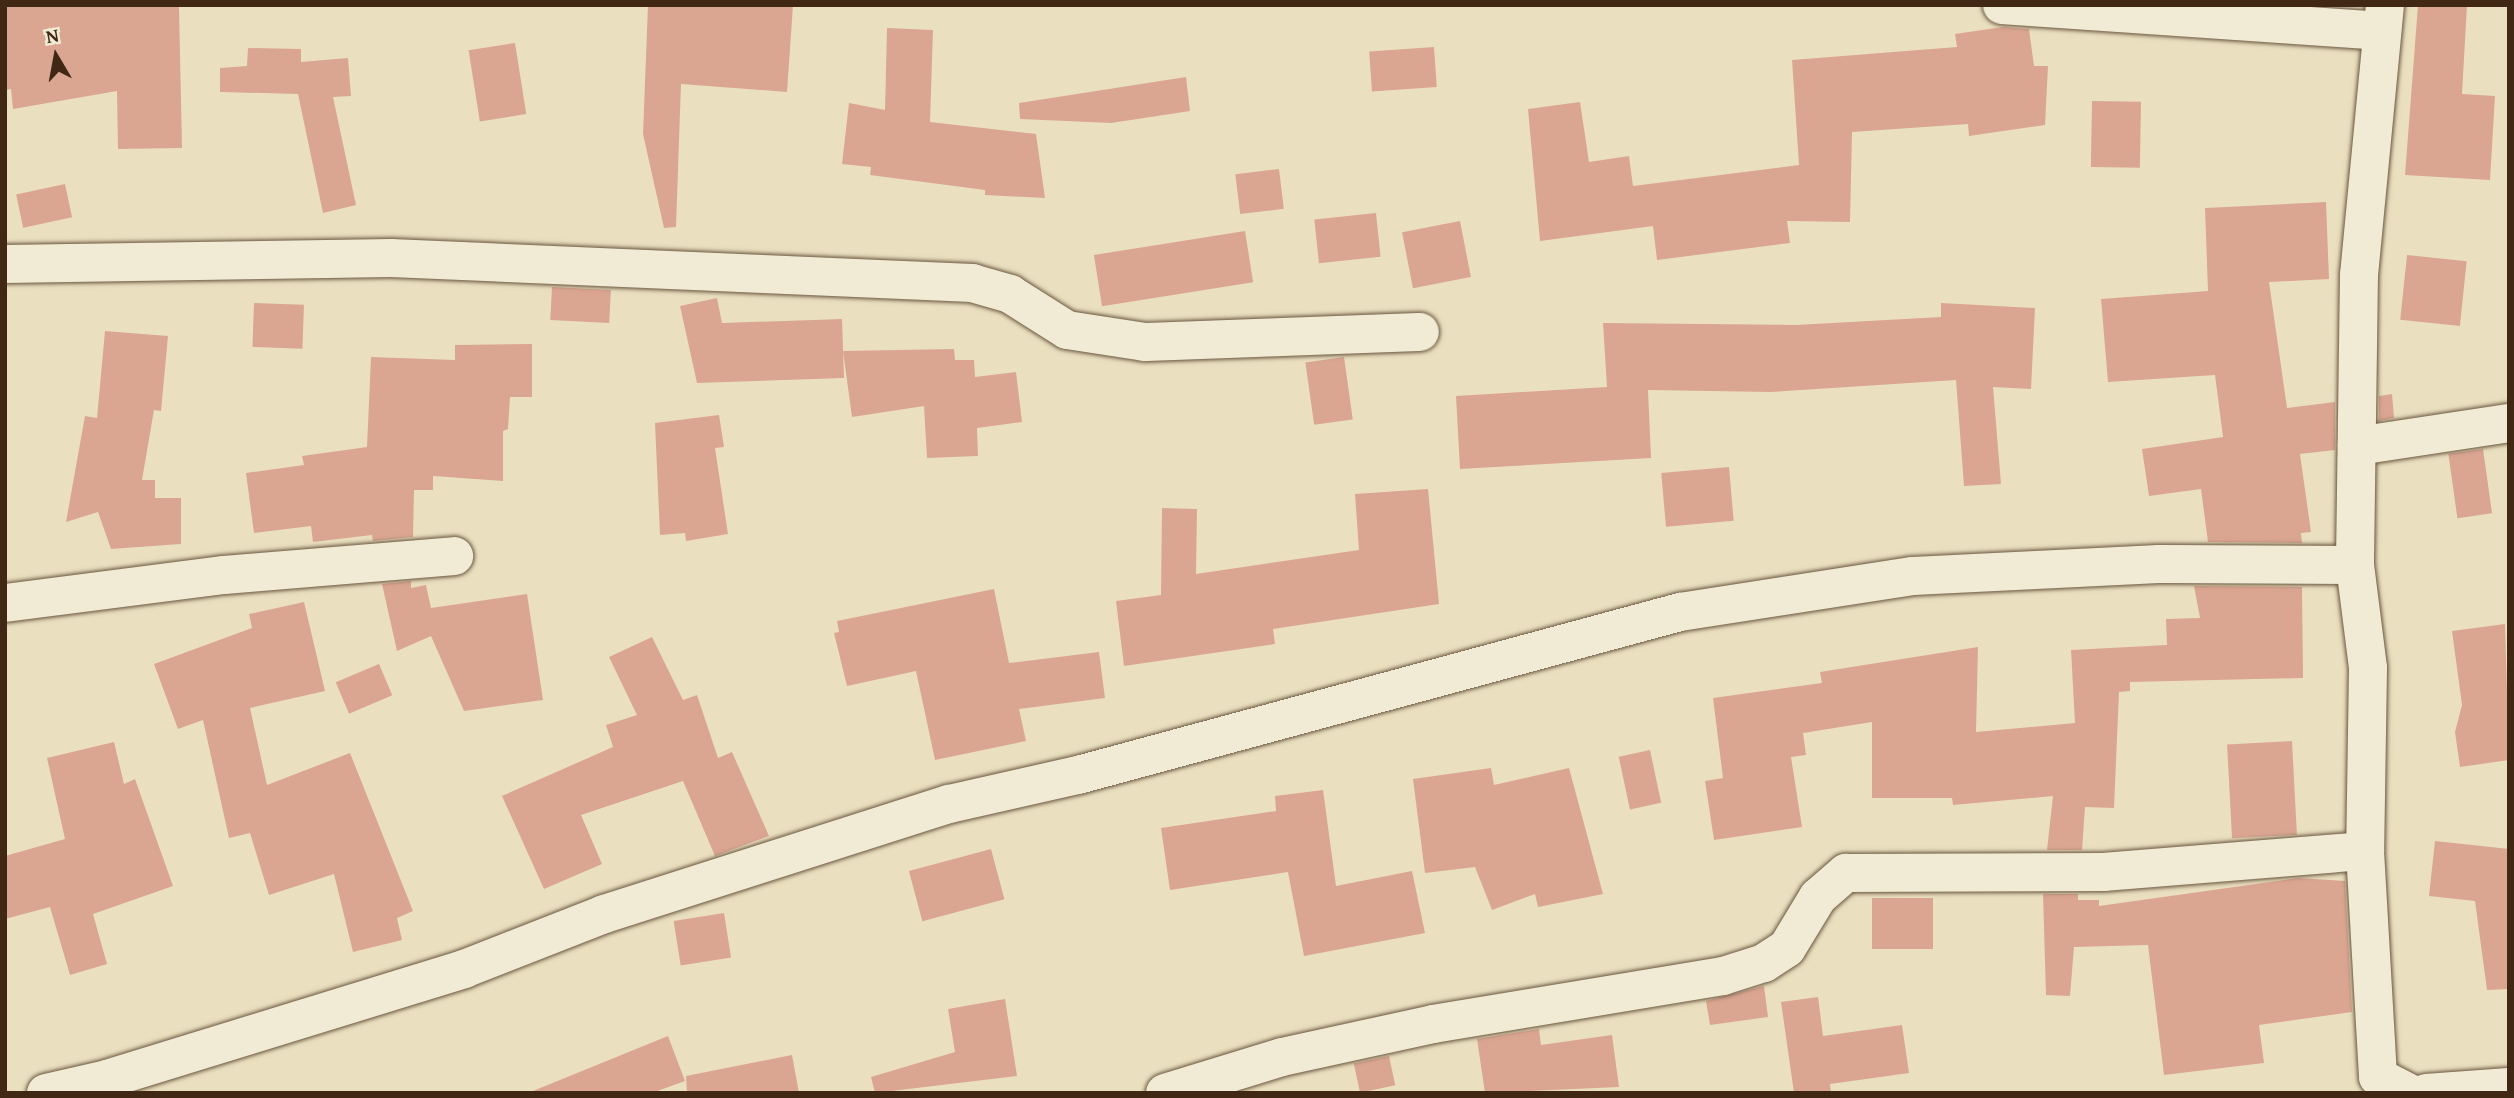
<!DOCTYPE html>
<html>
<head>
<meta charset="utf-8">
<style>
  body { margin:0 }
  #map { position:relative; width:2514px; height:1098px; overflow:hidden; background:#eae0bf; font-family:"Gentium Book Plus",serif }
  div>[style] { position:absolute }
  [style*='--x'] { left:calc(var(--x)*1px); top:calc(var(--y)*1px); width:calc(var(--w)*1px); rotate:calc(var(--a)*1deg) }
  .building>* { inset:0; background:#dba691; transform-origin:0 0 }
  .roads { filter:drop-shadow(0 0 2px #6a5640) drop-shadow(0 0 2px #6a5640) }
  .minor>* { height:38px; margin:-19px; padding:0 19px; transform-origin:19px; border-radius:19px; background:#f1ebd5 }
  span { translate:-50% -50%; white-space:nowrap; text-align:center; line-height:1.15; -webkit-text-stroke:5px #f1ebd5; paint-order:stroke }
  .frame { position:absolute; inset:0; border:7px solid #402815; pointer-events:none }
  .north { position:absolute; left:21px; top:21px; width:70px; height:70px; -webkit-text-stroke:5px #f1ebd5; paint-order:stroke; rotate:350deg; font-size:19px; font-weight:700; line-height:28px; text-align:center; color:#402815 }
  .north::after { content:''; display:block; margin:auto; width:24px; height:32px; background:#402815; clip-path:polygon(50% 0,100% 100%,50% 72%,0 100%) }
</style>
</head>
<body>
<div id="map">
  <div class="building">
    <div style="clip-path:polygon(5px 5px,179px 7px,182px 148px,118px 149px,117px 91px,13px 109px,11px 89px,5px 90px)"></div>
    <div style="clip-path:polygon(648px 5px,793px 5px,787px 92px,681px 84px,676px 227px,664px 228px,643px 134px)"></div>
    <div style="clip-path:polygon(2418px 5px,2467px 5px,2462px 94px,2495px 96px,2490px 180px,2405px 175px)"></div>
    <div style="clip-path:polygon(2003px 27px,2029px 29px,2034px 66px,2048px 66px,2045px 125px,1969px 136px,1968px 124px,1852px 132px,1850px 222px,1787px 221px,1790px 243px,1657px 260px,1653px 226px,1540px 241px,1528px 109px,1580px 102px,1589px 162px,1629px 156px,1633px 186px,1799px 165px,1792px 60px,1957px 47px,1955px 34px)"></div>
    <div style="clip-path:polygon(887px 28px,933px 30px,930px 122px,1036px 134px,1045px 198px,985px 195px,985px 190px,870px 175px,871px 167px,842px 164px,849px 103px,885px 110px)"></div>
    <div style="left:515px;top:43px;width:72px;height:47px;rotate:81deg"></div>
    <div style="left:1434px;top:47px;width:40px;height:65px;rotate:86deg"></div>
    <div style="clip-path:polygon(248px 48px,301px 49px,301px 62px,348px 58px,351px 96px,333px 97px,356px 205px,323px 213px,298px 94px,220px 92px,220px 68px,247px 66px)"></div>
    <div style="clip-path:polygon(1186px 77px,1190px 111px,1111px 123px,1020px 119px,1019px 103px)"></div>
    <div style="left:2092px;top:101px;width:49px;height:66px;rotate:1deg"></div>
    <div style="left:1279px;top:169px;width:40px;height:44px;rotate:83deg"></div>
    <div style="left:65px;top:184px;width:34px;height:50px;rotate:78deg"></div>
    <div style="clip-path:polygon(2326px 202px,2329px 279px,2269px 282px,2287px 408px,2335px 402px,2335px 450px,2300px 454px,2311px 532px,2301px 533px,2302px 543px,2208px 542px,2201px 489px,2149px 496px,2142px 449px,2223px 437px,2215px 375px,2108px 382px,2101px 299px,2208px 291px,2205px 208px)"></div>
    <div style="left:1376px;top:213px;width:44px;height:62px;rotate:84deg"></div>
    <div style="left:1460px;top:221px;width:57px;height:59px;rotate:79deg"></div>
    <div style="left:1245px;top:231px;width:52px;height:153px;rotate:81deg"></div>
    <div style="left:2407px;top:255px;width:60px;height:65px;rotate:6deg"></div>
    <div style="left:552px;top:287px;width:59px;height:33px;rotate:3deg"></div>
    <div style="clip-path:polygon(717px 298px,722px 323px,842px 319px,844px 378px,697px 383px,680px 306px)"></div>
    <div style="left:254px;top:303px;width:50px;height:44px;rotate:2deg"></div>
    <div style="clip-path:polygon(1941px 303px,2035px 308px,2031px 389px,1993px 387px,2001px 484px,1964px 486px,1956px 380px,1771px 392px,1648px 390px,1651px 458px,1460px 469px,1456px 396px,1607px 387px,1603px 323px,1796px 325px,1941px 317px)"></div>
    <div style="clip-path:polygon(105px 331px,168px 336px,161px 411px,154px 410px,142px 480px,155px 480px,155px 498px,181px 498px,181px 544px,111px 549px,98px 512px,66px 522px,85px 416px,97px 418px)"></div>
    <div style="clip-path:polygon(532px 344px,532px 397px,510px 397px,508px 429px,503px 431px,503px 481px,433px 476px,433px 490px,414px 490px,413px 537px,373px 541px,372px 535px,313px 542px,311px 526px,254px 533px,246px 473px,304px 465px,302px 456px,367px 447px,371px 357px,455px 360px,455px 345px)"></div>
    <div style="clip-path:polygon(954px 349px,955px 360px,974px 360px,975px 377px,1016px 372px,1022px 422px,977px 428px,978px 456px,927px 458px,924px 406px,852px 417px,843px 351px)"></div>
    <div style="left:1344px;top:357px;width:63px;height:39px;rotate:82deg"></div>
    <div style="clip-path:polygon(2392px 394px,2394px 418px,2379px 421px,2379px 396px)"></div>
    <div style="clip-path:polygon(719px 415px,724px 447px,715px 448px,728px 534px,686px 541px,685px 533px,660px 535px,655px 423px)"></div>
    <div style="left:2483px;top:449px;width:65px;height:35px;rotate:82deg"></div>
    <div style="left:1729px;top:467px;width:54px;height:68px;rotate:85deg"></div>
    <div style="clip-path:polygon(1428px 489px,1439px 604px,1273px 629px,1275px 644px,1124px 666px,1116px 601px,1161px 595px,1162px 508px,1197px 509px,1196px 574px,1359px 550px,1355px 494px)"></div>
    <div style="clip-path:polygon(411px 581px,411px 588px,426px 585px,431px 608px,527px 594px,543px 700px,464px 711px,431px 636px,397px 651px,382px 584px)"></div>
    <div style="clip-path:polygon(2194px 586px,2302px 587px,2303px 678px,2130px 682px,2130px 691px,2119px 692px,2114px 808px,2085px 807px,2082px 850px,2047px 850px,2053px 796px,1953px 805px,1952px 798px,1872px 798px,1872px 722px,1803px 733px,1806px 755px,1791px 757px,1802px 827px,1714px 840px,1705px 781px,1723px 778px,1713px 698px,1822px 683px,1820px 672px,1978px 647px,1976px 732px,2075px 723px,2071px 650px,2167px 645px,2166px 619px,2200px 618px)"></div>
    <div style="clip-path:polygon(994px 589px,1009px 663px,1099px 652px,1105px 698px,1019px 709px,1026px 741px,935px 760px,916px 671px,847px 686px,834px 633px,839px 632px,837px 621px)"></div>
    <div style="clip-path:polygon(304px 602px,325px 691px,250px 708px,267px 785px,350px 753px,413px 911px,397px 918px,402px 940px,353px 952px,334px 874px,269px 895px,250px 833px,229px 838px,203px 720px,178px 729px,154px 664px,252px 628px,249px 614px)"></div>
    <div style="clip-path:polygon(2505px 624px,2509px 760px,2460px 767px,2455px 732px,2462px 705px,2452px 631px)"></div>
    <div style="clip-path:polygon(652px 637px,683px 700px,697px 695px,718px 758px,732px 752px,769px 836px,715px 856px,683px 781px,581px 815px,602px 864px,544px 889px,502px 796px,613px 747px,606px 725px,637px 715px,609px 657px)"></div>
    <div style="left:379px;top:664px;width:34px;height:47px;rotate:67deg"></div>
    <div style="left:2292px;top:741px;width:94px;height:65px;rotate:87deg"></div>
    <div style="clip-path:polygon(114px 742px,124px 784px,135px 779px,173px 886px,93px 914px,107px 964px,70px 975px,50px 907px,5px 919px,5px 856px,65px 839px,47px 758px)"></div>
    <div style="left:1650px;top:750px;width:54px;height:32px;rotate:78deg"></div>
    <div style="clip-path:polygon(1491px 768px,1494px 785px,1569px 768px,1603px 894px,1538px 907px,1535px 894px,1492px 910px,1475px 867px,1425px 873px,1413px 779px)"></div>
    <div style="clip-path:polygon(1323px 790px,1336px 886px,1412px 871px,1425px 933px,1304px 956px,1288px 872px,1170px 890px,1161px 828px,1276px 811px,1275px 796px)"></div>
    <div style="clip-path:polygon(2435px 841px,2509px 849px,2509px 989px,2487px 990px,2475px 901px,2429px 896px)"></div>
    <div style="left:991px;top:849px;width:52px;height:85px;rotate:75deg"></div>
    <div style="clip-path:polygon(2299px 878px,2345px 881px,2352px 1012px,2259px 1025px,2264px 1063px,2164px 1075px,2148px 945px,2074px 947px,2070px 996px,2046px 995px,2043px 894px,2078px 894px,2078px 900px,2099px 900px,2099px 906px)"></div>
    <div style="left:1872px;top:898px;width:61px;height:51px"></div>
    <div style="left:724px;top:913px;width:45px;height:51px;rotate:81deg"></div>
    <div style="clip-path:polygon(1764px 986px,1768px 1017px,1710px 1025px,1706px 1001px)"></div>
    <div style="clip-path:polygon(1818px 997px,1823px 1036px,1902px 1025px,1909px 1073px,1830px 1084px,1831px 1093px,1794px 1093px,1781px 1002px)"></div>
    <div style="clip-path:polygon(1005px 999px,1017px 1076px,875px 1093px,871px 1077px,955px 1052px,948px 1009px)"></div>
    <div style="clip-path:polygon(1539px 1029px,1541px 1045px,1612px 1035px,1619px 1087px,1485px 1093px,1477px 1039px)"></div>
    <div style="clip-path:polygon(668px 1036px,685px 1081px,652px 1093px,528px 1093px)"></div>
    <div style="clip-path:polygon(792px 1055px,799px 1093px,687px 1093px,686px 1076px)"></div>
    <div style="left:1389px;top:1056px;width:30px;height:36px;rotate:78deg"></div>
  </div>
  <div class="roads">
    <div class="minor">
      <div style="--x:2002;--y:5;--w:381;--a:3.9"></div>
      <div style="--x:2385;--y:5;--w:271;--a:95.5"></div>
      <div style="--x:2359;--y:275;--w:290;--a:90.8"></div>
      <div style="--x:2355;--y:565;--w:104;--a:82.8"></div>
      <div style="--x:2368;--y:668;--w:183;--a:90.9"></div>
      <div style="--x:2365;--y:851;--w:226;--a:86.7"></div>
      <div style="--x:2378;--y:1077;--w:35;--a:27"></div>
      <div style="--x:5;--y:264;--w:386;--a:-0.9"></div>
      <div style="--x:391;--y:258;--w:582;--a:2.46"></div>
      <div style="--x:972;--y:283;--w:40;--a:16"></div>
      <div style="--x:1010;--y:294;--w:67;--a:32.3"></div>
      <div style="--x:1067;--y:330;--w:79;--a:8.7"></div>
      <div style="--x:1145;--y:342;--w:275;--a:-2.1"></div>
      <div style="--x:2357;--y:446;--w:154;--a:-8.6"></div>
      <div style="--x:5;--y:603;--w:221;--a:-7.3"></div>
      <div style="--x:224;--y:575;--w:231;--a:-4.7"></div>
      <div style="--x:46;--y:1093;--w:63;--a:-12.9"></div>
      <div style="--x:107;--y:1079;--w:374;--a:-17.1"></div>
      <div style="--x:464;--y:969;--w:150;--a:-21.4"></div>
      <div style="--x:604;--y:914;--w:362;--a:-17.7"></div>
      <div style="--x:949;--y:804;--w:132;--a:-12.7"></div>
      <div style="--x:1078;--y:775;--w:624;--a:-15.15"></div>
      <div style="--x:1680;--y:612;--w:236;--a:-8.8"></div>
      <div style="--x:1913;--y:576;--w:246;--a:-2.8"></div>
      <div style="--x:2159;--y:564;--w:196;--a:0.3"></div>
      <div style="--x:1165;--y:1093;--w:122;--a:-17.1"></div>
      <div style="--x:1282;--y:1057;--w:155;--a:-12.3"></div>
      <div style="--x:1433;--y:1024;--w:294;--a:-9.4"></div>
      <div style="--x:1723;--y:976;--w:43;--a:-17.6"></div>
      <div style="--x:1764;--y:963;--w:27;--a:-33"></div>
      <div style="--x:1787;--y:948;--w:60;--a:-58.7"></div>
      <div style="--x:1818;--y:897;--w:37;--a:-41"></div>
      <div style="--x:1846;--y:873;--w:257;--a:-0.2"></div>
      <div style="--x:2103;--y:872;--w:263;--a:-4.6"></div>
      <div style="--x:2426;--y:1093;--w:83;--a:-4.1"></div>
    </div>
  </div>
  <div class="frame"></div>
  <div class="north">N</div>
</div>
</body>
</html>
